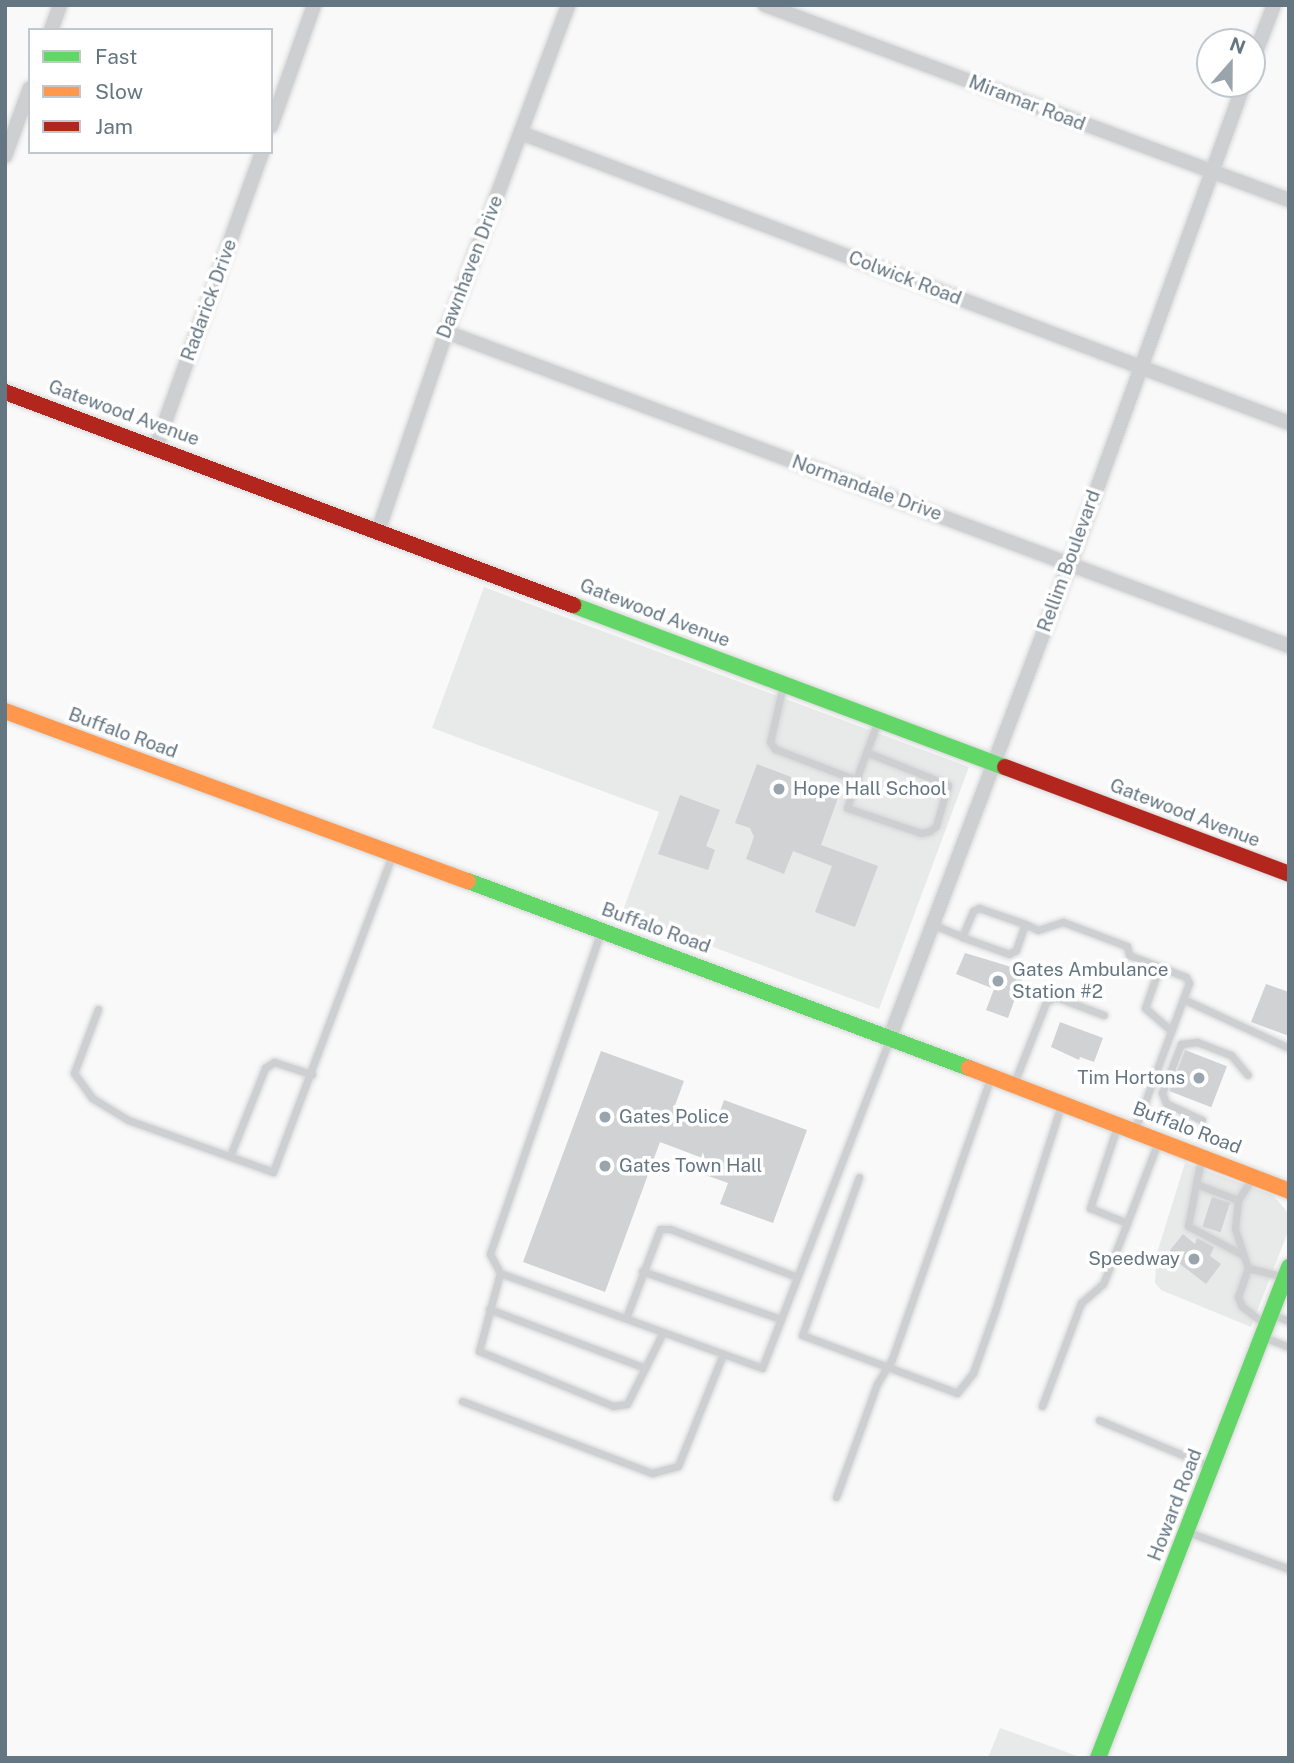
<!DOCTYPE html>
<html>
<head>
<meta charset="utf-8">
<style>
  body { margin:0 }
  #map { position:relative; width:1294px; height:1763px; overflow:hidden; background:#f9f9f9; font-family:"Public Sans",sans-serif }
  div>[style] { position:absolute }
  [style*='--x'] { left:calc(var(--x)*1px); top:calc(var(--y)*1px); width:calc(var(--w)*1px); rotate:calc(var(--a)*1deg) }
  .built>* { inset:0; background:#e8e9e9 }
  .building>* { inset:0; background:#d0d2d3; transform-origin:0 0 }
  .roads { filter:drop-shadow(0 0 2px #d5d6d7) drop-shadow(0 0 2px #d5d6d7) }
  .lane>* { height:7px; margin:-3.5px; padding:0 3.5px; transform-origin:3.5px; border-radius:3.5px; background:#cecfd0 }
  .street>* { height:14px; margin:-7px; padding:0 7px; transform-origin:7px; border-radius:7px; background:#cecfd0 }
  .fast>* { height:16px; margin:-8px; padding:0 8px; transform-origin:8px; border-radius:8px; background:#63d668 }
  .slow>* { height:16px; margin:-8px; padding:0 8px; transform-origin:8px; border-radius:8px; background:#ff974d }
  .jam>* { height:16px; margin:-8px; padding:0 8px; transform-origin:8px; border-radius:8px; background:#b3261e }
  .dots>* { width:19px; height:19px; translate:-50% -50%; box-sizing:border-box; border:4px solid #fff; border-radius:50% }
  span { translate:-50% -50%; white-space:nowrap; text-align:center; line-height:1.15; -webkit-text-stroke:7px #fff; paint-order:stroke }
  .street-label { font-size:19px; color:#657683 }
  .poi-label { font-size:19px; color:#657683 }
  .left { translate:0 -50%; text-align:left }
  .right { translate:-100% -50%; text-align:right }
  .frame { position:absolute; inset:0; border:7px solid #657683; pointer-events:none }
  .legend { position:absolute; left:28px; top:28px; width:245px; height:126px; box-sizing:border-box; background:#fff; border:2px solid #c1c8cd; margin:0; padding:9px 12px; list-style:none; font-size:21px; color:#657683 }
  .legend li { display:flex; align-items:center; gap:14px; height:35px }
  .legend b { width:35px; border:2px solid #c1c8cd }
  .north { position:absolute; left:1196px; top:28px; width:70px; height:70px; box-sizing:border-box; background:#fff; border:2px solid #c1c8cd; border-radius:50%; rotate:21deg; font-size:19px; font-weight:700; line-height:28px; text-align:center; color:#657683 }
  .north::after { content:''; display:block; margin:auto; width:24px; height:32px; background:#99a4ac; clip-path:polygon(50% 0,100% 100%,50% 72%,0 100%) }
</style>
</head>
<body>
<div id="map">
  <div class="built">
    <div style="clip-path:polygon(484px 587px,969px 767px,879px 1009px,622px 913px,659px 812px,432px 728px)"></div>
    <div style="clip-path:polygon(1185px 1163px,1273px 1195px,1289px 1214px,1289px 1229px,1251px 1327px,1161px 1290px,1155px 1283px,1157px 1253px)"></div>
    <div style="clip-path:polygon(1000px 1728px,1080px 1757px,988px 1758px)"></div>
  </div>
  <div class="building">
    <div style="clip-path:polygon(757px 764px,839px 795px,821px 845px,878px 866px,855px 927px,815px 912px,832px 866px,793px 851px,784px 874px,746px 859px,754px 837px,750px 828px,735px 823px)"></div>
    <div style="clip-path:polygon(680px 795px,720px 810px,706px 846px,715px 850px,708px 870px,658px 854px)"></div>
    <div style="clip-path:polygon(965px 953px,1025px 971px,1008px 1018px,986px 1010px,994px 989px,956px 974px)"></div>
    <div style="clip-path:polygon(1266px 984px,1289px 992px,1289px 1036px,1251px 1022px)"></div>
    <div style="clip-path:polygon(1060px 1022px,1103px 1038px,1094px 1062px,1080px 1057px,1079px 1060px,1051px 1047px)"></div>
    <div style="left:1185px;top:1050px;width:45px;height:44px;rotate:21deg"></div>
    <div style="clip-path:polygon(601px 1051px,684px 1081px,674px 1108px,716px 1123px,724px 1100px,807px 1130px,773px 1223px,720px 1204px,728px 1183px,700px 1173px,705px 1159px,660px 1142px,605px 1292px,523px 1262px)"></div>
    <div style="left:1212px;top:1197px;width:19px;height:31px;rotate:18deg"></div>
    <div style="clip-path:polygon(1183px 1234px,1195px 1244px,1197px 1238px,1214px 1247px,1210px 1256px,1221px 1264px,1206px 1284px,1167px 1254px)"></div>
  </div>
  <div class="roads">
    <div class="lane">
      <div style="--x:783;--y:685;--w:58;--a:102.8"></div>
      <div style="--x:770;--y:742;--w:9;--a:54"></div>
      <div style="--x:775;--y:749;--w:87;--a:20.9"></div>
      <div style="--x:866;--y:752;--w:88;--a:21.9"></div>
      <div style="--x:948;--y:785;--w:43;--a:106.3"></div>
      <div style="--x:936;--y:826;--w:8;--a:140"></div>
      <div style="--x:930;--y:831;--w:9;--a:167"></div>
      <div style="--x:921;--y:833;--w:78;--a:-161.3"></div>
      <div style="--x:847;--y:808;--w:29;--a:-72"></div>
      <div style="--x:856;--y:780;--w:63;--a:-69.6"></div>
      <div style="--x:932;--y:924;--w:33;--a:23"></div>
      <div style="--x:1025;--y:924;--w:28;--a:109"></div>
      <div style="--x:1016;--y:950;--w:8;--a:150"></div>
      <div style="--x:1009;--y:954;--w:50;--a:-160.1"></div>
      <div style="--x:962;--y:937;--w:28;--a:-67"></div>
      <div style="--x:973;--y:911;--w:7;--a:-27"></div>
      <div style="--x:979;--y:908;--w:49;--a:19.2"></div>
      <div style="--x:1025;--y:924;--w:14;--a:25"></div>
      <div style="--x:1038;--y:930;--w:26;--a:-18"></div>
      <div style="--x:1063;--y:922;--w:68;--a:20.6"></div>
      <div style="--x:1127;--y:946;--w:9;--a:77"></div>
      <div style="--x:1129;--y:955;--w:61;--a:21.1"></div>
      <div style="--x:1186;--y:977;--w:7;--a:63"></div>
      <div style="--x:1189;--y:983;--w:156;--a:110.3"></div>
      <div style="--x:600;--y:934;--w:338;--a:109"></div>
      <div style="--x:490;--y:1254;--w:21;--a:62"></div>
      <div style="--x:500;--y:1273;--w:279;--a:19.9"></div>
      <div style="--x:762;--y:1368;--w:354;--a:-68.8"></div>
      <div style="--x:1159;--y:968;--w:42;--a:109.3"></div>
      <div style="--x:1145;--y:1008;--w:35;--a:41"></div>
      <div style="--x:1183;--y:999;--w:117;--a:24.8"></div>
      <div style="--x:98;--y:1009;--w:68;--a:110.6"></div>
      <div style="--x:74;--y:1073;--w:31;--a:54"></div>
      <div style="--x:92;--y:1098;--w:42;--a:31.4"></div>
      <div style="--x:128;--y:1120;--w:154;--a:19.7"></div>
      <div style="--x:273;--y:1172;--w:339;--a:-69.4"></div>
      <div style="--x:1014;--y:1083;--w:87;--a:-68.4"></div>
      <div style="--x:1046;--y:1002;--w:11;--a:-27"></div>
      <div style="--x:1056;--y:997;--w:51;--a:20.6"></div>
      <div style="--x:1202;--y:1120;--w:40;--a:-155"></div>
      <div style="--x:1166;--y:1103;--w:11;--a:-112"></div>
      <div style="--x:1162;--y:1093;--w:53;--a:-68.8"></div>
      <div style="--x:1181;--y:1044;--w:16;--a:-7"></div>
      <div style="--x:1197;--y:1042;--w:36;--a:21"></div>
      <div style="--x:1231;--y:1055;--w:26;--a:50"></div>
      <div style="--x:230;--y:1156;--w:95;--a:-68.3"></div>
      <div style="--x:265;--y:1068;--w:11;--a:-34"></div>
      <div style="--x:274;--y:1062;--w:40;--a:18"></div>
      <div style="--x:1201;--y:1160;--w:25;--a:102"></div>
      <div style="--x:1196;--y:1184;--w:45;--a:20.9"></div>
      <div style="--x:1238;--y:1200;--w:27;--a:-57"></div>
      <div style="--x:859;--y:1177;--w:168;--a:109.8"></div>
      <div style="--x:802;--y:1335;--w:165;--a:20.5"></div>
      <div style="--x:957;--y:1393;--w:26;--a:-51"></div>
      <div style="--x:973;--y:1373;--w:66;--a:-70.5"></div>
      <div style="--x:995;--y:1311;--w:215;--a:-72.2"></div>
      <div style="--x:1196;--y:1184;--w:43;--a:100.8"></div>
      <div style="--x:1188;--y:1226;--w:62;--a:27.8"></div>
      <div style="--x:1238;--y:1200;--w:29;--a:96"></div>
      <div style="--x:1235;--y:1229;--w:41;--a:71.6"></div>
      <div style="--x:1127;--y:1223;--w:87;--a:-69.1"></div>
      <div style="--x:642;--y:1271;--w:147;--a:19.1"></div>
      <div style="--x:500;--y:1273;--w:81;--a:105.1"></div>
      <div style="--x:479;--y:1351;--w:145;--a:22.3"></div>
      <div style="--x:613;--y:1406;--w:14;--a:-8"></div>
      <div style="--x:627;--y:1404;--w:80;--a:-63.4"></div>
      <div style="--x:489;--y:1309;--w:167;--a:20.7"></div>
      <div style="--x:1273;--y:1315;--w:17;--a:21"></div>
      <div style="--x:626;--y:1318;--w:95;--a:-69.1"></div>
      <div style="--x:660;--y:1229;--w:10;--a:0"></div>
      <div style="--x:670;--y:1229;--w:136;--a:20.7"></div>
      <div style="--x:1266;--y:1325;--w:31;--a:-142"></div>
      <div style="--x:1242;--y:1306;--w:10;--a:-114"></div>
      <div style="--x:1238;--y:1297;--w:31;--a:-71"></div>
      <div style="--x:1248;--y:1268;--w:38;--a:14"></div>
      <div style="--x:1263;--y:1337;--w:28;--a:21"></div>
      <div style="--x:462;--y:1401;--w:203;--a:20.8"></div>
      <div style="--x:652;--y:1473;--w:27;--a:-15"></div>
      <div style="--x:678;--y:1466;--w:121;--a:-68.1"></div>
      <div style="--x:1042;--y:1406;--w:110;--a:-69.3"></div>
      <div style="--x:1081;--y:1303;--w:29;--a:-41"></div>
      <div style="--x:1103;--y:1284;--w:66;--a:-68.5"></div>
      <div style="--x:1127;--y:1223;--w:40;--a:-158"></div>
      <div style="--x:1090;--y:1208;--w:85;--a:-71.6"></div>
      <div style="--x:1099;--y:1420;--w:119;--a:22.7"></div>
      <div style="--x:836;--y:1497;--w:120;--a:-70.1"></div>
      <div style="--x:877;--y:1384;--w:29;--a:-59"></div>
      <div style="--x:892;--y:1359;--w:297;--a:-70.7"></div>
      <div style="--x:1188;--y:1532;--w:108;--a:20.1"></div>
    </div>
    <div class="street">
      <div style="--x:765;--y:5;--w:559;--a:20.41"></div>
      <div style="--x:51;--y:30;--w:27;--a:-70"></div>
      <div style="--x:1252;--y:62;--w:61;--a:-68.9"></div>
      <div style="--x:271;--y:126;--w:128;--a:-70.4"></div>
      <div style="--x:521;--y:133;--w:821;--a:20.69"></div>
      <div style="--x:5;--y:156;--w:72;--a:-69.8"></div>
      <div style="--x:446;--y:332;--w:900;--a:20.43"></div>
      <div style="--x:156;--y:447;--w:313;--a:-70.2"></div>
      <div style="--x:378;--y:531;--w:210;--a:-71.1"></div>
      <div style="--x:446;--y:332;--w:349;--a:-69.5"></div>
      <div style="--x:890;--y:1037;--w:507;--a:-69.21"></div>
      <div style="--x:1070;--y:563;--w:510;--a:-70.04"></div>
    </div>
    <div class="fast">
      <div style="--x:573;--y:605;--w:461;--a:20.6"></div>
      <div style="--x:468;--y:881;--w:535;--a:20.47"></div>
      <div style="--x:1098;--y:1758;--w:527;--a:-68.74"></div>
    </div>
    <div class="slow">
      <div style="--x:5;--y:711;--w:493;--a:20.2"></div>
      <div style="--x:969;--y:1068;--w:343;--a:21"></div>
    </div>
    <div class="jam">
      <div style="--x:5;--y:392;--w:607;--a:20.56"></div>
      <div style="--x:1005;--y:767;--w:303;--a:20.6"></div>
    </div>
  </div>
  <div class="dots">
    <div style="left:779px;top:789px;background:#99a4ac"></div>
    <div style="left:998px;top:981px;background:#99a4ac"></div>
    <div style="left:1199px;top:1078px;background:#99a4ac"></div>
    <div style="left:605px;top:1117px;background:#99a4ac"></div>
    <div style="left:605px;top:1166px;background:#99a4ac"></div>
    <div style="left:1194px;top:1259px;background:#99a4ac"></div>
  </div>
  <div class="street-label">
    <span style="left:1027px;top:103px;rotate:21deg">Miramar Road</span>
    <span style="left:470px;top:267px;rotate:-69deg">Dawnhaven Drive</span>
    <span style="left:905px;top:278px;rotate:21deg">Colwick Road</span>
    <span style="left:209px;top:300px;rotate:-70deg">Radarick Drive</span>
    <span style="left:124px;top:413px;rotate:20deg">Gatewood Avenue</span>
    <span style="left:867px;top:488px;rotate:20deg">Normandale Drive</span>
    <span style="left:1069px;top:561px;rotate:-70deg">Rellim Boulevard</span>
    <span style="left:655px;top:613px;rotate:21deg">Gatewood Avenue</span>
    <span style="left:123px;top:733px;rotate:20deg">Buffalo Road</span>
    <span style="left:1185px;top:813px;rotate:21deg">Gatewood Avenue</span>
    <span style="left:656px;top:928px;rotate:20deg">Buffalo Road</span>
    <span style="left:1187px;top:1128px;rotate:21deg">Buffalo Road</span>
    <span style="left:1175px;top:1505px;rotate:-69deg">Howard Road</span>
  </div>
  <div class="poi-label">
    <span class="left" style="left:793px;top:789px">Hope Hall School</span>
    <span class="left" style="left:1012px;top:981px">Gates Ambulance<br>Station #2</span>
    <span class="right" style="left:1185px;top:1078px">Tim Hortons</span>
    <span class="left" style="left:619px;top:1117px">Gates Police</span>
    <span class="left" style="left:619px;top:1166px">Gates Town Hall</span>
    <span class="right" style="left:1180px;top:1259px">Speedway</span>
  </div>
  <div class="frame"></div>
  <ul class="legend">
  <li><b style="height:9px;background:#63d668"></b>Fast</li>
  <li><b style="height:9px;background:#ff974d"></b>Slow</li>
  <li><b style="height:9px;background:#b3261e"></b>Jam</li>
  </ul>
  <div class="north">N</div>
</div>
</body>
</html>
